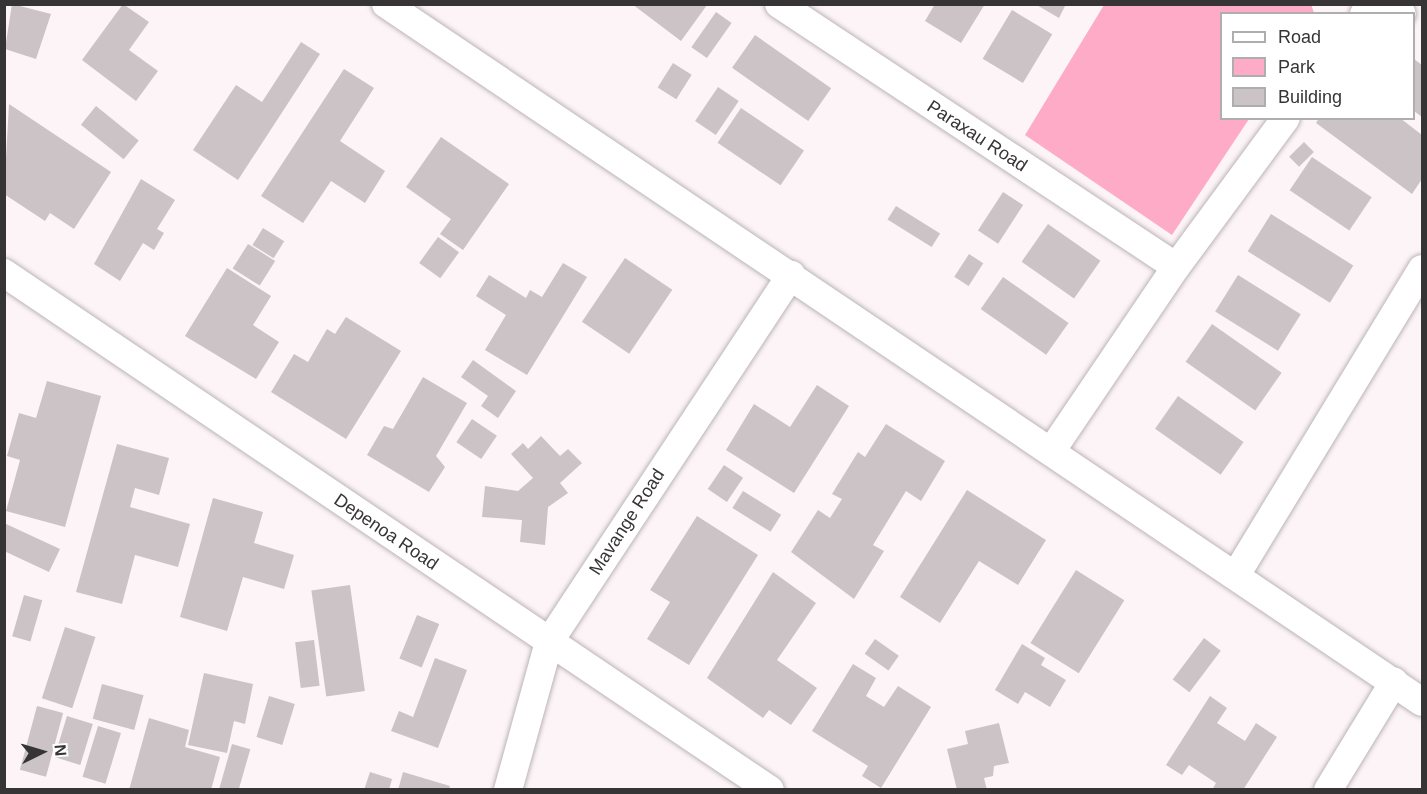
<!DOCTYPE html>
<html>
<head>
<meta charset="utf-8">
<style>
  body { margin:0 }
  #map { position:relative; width:1427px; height:794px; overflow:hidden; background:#fcf4f6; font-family:Arial,sans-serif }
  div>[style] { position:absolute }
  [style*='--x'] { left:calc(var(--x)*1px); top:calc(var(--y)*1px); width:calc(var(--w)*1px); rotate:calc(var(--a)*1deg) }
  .green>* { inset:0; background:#fdabc6 }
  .building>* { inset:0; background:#cbc3c5; transform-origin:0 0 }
  .roads { filter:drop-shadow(0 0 2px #bcb4b6) drop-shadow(0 0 2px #bcb4b6) }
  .minor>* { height:28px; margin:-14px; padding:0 14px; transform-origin:14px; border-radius:14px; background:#fff }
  span { translate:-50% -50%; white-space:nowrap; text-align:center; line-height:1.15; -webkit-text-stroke:4.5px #fff; paint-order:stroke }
  .street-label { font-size:18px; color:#373435 }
  .frame { position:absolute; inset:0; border:6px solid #373435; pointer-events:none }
  .legend { position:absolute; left:1220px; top:12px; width:195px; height:108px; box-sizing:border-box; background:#fff; border:2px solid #afaeae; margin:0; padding:8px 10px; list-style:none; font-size:18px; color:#373435 }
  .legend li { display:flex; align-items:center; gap:12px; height:30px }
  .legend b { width:30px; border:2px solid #afaeae }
  .north { position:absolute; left:12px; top:722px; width:60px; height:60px; -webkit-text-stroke:4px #fff; paint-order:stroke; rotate:85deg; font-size:16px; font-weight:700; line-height:24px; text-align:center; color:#373435 }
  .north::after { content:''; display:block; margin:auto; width:21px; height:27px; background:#373435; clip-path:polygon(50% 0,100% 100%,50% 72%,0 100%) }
</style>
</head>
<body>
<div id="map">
  <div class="green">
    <div style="clip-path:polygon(1104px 5px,1311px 4px,1314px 13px,1222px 14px,1222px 118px,1249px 119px,1172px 235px,1025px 135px)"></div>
  </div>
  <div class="building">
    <div style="clip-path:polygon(12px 4px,51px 14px,36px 59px,5px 49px)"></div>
    <div style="clip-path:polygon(123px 4px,149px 22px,129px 50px,158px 71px,136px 101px,82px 60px)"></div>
    <div style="clip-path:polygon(632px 4px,706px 4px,707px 5px,681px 41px)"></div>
    <div style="clip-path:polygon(935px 4px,985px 4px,961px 43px,925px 21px)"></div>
    <div style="clip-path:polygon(1035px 4px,1066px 4px,1059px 18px)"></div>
    <div style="left:1012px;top:10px;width:47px;height:57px;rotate:31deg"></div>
    <div style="left:716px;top:12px;width:19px;height:43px;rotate:35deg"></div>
    <div style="left:755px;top:35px;width:93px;height:40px;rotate:35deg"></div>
    <div style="clip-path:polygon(301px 42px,320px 54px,238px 180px,193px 150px,236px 85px,262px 102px)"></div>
    <div style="clip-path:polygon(1414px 59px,1422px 65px,1422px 117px,1414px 111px)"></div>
    <div style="left:673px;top:63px;width:22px;height:29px;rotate:32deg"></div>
    <div style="clip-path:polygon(344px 69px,374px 88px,340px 141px,385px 171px,365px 203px,331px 181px,303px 223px,261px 196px)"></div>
    <div style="left:718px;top:87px;width:25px;height:41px;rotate:34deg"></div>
    <div style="clip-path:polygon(9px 104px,111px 172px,74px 229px,50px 213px,45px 221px,4px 194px)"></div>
    <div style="left:96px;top:106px;width:55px;height:24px;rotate:39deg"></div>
    <div style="left:741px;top:108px;width:76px;height:42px;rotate:34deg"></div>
    <div style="clip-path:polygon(1319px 118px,1400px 118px,1422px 135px,1422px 179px,1412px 194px,1316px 123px)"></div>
    <div style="clip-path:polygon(441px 137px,509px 184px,463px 250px,440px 234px,451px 219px,406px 187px)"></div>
    <div style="left:1304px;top:142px;width:14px;height:21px;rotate:45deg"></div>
    <div style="left:1312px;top:157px;width:72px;height:40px;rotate:34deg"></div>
    <div style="clip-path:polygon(141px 179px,175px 200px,157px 229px,164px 233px,154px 250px,143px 243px,120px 281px,94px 264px)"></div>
    <div style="left:1003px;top:192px;width:24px;height:46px;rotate:33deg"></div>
    <div style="left:896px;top:206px;width:52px;height:16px;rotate:32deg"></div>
    <div style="left:1271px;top:214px;width:97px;height:44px;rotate:32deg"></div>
    <div style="left:1048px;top:224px;width:64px;height:46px;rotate:35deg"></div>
    <div style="left:263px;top:228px;width:25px;height:20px;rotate:32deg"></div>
    <div style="left:438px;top:237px;width:26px;height:32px;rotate:36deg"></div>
    <div style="left:248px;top:244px;width:32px;height:29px;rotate:32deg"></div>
    <div style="left:969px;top:254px;width:17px;height:27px;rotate:33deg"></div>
    <div style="left:625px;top:258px;width:57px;height:77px;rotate:34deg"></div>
    <div style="clip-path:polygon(563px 263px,587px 277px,527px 375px,485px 350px,506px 315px,476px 296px,489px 275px,526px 298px,530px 290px,542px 297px)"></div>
    <div style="clip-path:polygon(227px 268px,271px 296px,253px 325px,279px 342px,256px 379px,185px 336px)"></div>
    <div style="left:1238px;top:275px;width:74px;height:43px;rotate:32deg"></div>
    <div style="left:1003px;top:277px;width:80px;height:39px;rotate:35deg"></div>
    <div style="clip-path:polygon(346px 317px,401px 351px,346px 439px,271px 392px,294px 354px,308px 362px,327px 329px,335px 334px)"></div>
    <div style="left:1212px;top:324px;width:85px;height:46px;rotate:35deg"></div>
    <div style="clip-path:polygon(473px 360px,516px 391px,498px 418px,481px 406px,488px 396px,461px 377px)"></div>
    <div style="clip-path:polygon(423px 377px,467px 403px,436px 456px,445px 467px,429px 492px,367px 455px,384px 426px,393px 429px)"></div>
    <div style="clip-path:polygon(47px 381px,101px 396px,65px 527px,6px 511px,20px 460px,7px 456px,19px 413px,36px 418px)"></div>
    <div style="clip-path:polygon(817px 385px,849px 406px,794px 493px,726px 450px,754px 404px,790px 427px)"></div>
    <div style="left:1178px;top:396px;width:80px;height:40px;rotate:35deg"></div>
    <div style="left:472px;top:419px;width:30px;height:28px;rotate:34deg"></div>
    <div style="clip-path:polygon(886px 424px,945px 461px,921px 501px,906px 491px,873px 545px,884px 551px,854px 599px,791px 552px,818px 510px,830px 518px,842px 499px,832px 494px,858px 452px,865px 457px)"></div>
    <div style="clip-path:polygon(541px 436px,560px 456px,568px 449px,582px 463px,560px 483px,568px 493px,548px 507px,545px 545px,520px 542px,522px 520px,482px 517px,485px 486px,518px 491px,533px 478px,511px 454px,523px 443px,528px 449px)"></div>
    <div style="clip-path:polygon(117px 444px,169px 458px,159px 495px,135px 488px,130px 507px,190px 524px,178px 567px,135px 555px,122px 604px,76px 592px)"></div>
    <div style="left:724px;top:465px;width:23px;height:29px;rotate:34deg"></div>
    <div style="clip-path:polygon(967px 490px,1046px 540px,1018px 585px,979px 561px,940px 623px,900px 597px)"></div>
    <div style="left:743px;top:491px;width:45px;height:20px;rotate:32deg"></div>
    <div style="clip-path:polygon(213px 498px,263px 512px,254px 543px,294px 555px,284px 589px,243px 577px,227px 631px,180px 617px)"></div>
    <div style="clip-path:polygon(697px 516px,758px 555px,689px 665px,647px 639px,670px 602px,650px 590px)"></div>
    <div style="clip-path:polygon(4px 523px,60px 549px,49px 572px,4px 551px)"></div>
    <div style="left:1076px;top:570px;width:57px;height:86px;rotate:32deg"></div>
    <div style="clip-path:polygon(773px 572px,816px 603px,777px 660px,817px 688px,791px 725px,769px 710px,763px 718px,707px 678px)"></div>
    <div style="left:350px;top:585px;width:107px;height:39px;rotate:82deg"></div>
    <div style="left:24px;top:595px;width:19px;height:43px;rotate:16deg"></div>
    <div style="left:417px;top:615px;width:24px;height:47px;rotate:22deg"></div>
    <div style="left:65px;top:627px;width:32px;height:75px;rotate:18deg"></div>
    <div style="left:1204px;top:638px;width:21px;height:52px;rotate:37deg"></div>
    <div style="left:875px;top:639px;width:29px;height:18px;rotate:35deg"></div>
    <div style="left:314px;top:640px;width:46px;height:19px;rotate:83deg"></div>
    <div style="clip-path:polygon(1022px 644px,1045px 658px,1041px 665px,1066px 680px,1050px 707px,1025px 692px,1018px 704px,995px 690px)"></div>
    <div style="clip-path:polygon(435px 658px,467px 670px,438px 748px,391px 731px,399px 711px,413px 717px)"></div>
    <div style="clip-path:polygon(853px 664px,876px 678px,866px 696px,884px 707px,898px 686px,931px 707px,881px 788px,862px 776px,868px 766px,812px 731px)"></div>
    <div style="clip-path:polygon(204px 673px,253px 684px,245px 724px,234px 721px,227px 753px,188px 745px)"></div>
    <div style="left:102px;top:684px;width:43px;height:36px;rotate:15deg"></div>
    <div style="left:269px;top:696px;width:27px;height:43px;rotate:17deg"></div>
    <div style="clip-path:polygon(1210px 696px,1227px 708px,1217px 723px,1245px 741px,1256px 723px,1277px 737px,1243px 790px,1212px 790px,1216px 783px,1189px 765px,1182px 775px,1166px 765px)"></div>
    <div style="left:37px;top:706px;width:27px;height:66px;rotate:15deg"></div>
    <div style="left:67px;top:716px;width:27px;height:43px;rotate:17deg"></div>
    <div style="clip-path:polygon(149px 718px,189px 730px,185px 747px,220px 757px,211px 790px,129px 790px)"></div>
    <div style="clip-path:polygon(999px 723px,1009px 763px,994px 766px,993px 776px,984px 778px,987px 790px,957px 790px,947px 749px,968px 744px,965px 731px)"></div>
    <div style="left:98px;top:726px;width:24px;height:53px;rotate:17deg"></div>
    <div style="left:232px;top:744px;width:19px;height:48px;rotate:16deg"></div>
    <div style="clip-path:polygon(370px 772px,392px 779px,389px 790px,364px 790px)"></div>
    <div style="clip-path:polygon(403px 772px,450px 786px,449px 790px,398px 790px)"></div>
  </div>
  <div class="roads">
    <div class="minor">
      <div style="--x:386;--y:4;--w:1249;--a:33.97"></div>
      <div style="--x:779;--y:4;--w:476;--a:33.5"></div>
      <div style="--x:1389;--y:4;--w:16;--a:38"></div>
      <div style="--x:1364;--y:14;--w:12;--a:-55"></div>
      <div style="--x:4;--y:273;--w:924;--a:34.02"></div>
      <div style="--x:1052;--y:450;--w:221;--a:-55.9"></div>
      <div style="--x:1176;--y:267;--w:185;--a:-53.6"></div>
      <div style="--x:1236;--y:575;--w:358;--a:-58.7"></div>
      <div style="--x:508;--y:790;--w:154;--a:-74.5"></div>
      <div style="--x:549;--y:642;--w:440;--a:-56.6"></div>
      <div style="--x:1328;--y:790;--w:127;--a:-58.6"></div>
    </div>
  </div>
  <div class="street-label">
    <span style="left:977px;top:136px;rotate:33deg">Paraxau Road</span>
    <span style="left:627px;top:522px;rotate:-57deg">Mavange Road</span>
    <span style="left:386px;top:532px;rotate:34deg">Depenoa Road</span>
  </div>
  <div class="frame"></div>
  <ul class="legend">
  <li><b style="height:8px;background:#fff"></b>Road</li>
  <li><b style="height:16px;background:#fdabc6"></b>Park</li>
  <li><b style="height:16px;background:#cbc3c5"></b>Building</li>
  </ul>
  <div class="north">N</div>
</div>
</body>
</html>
